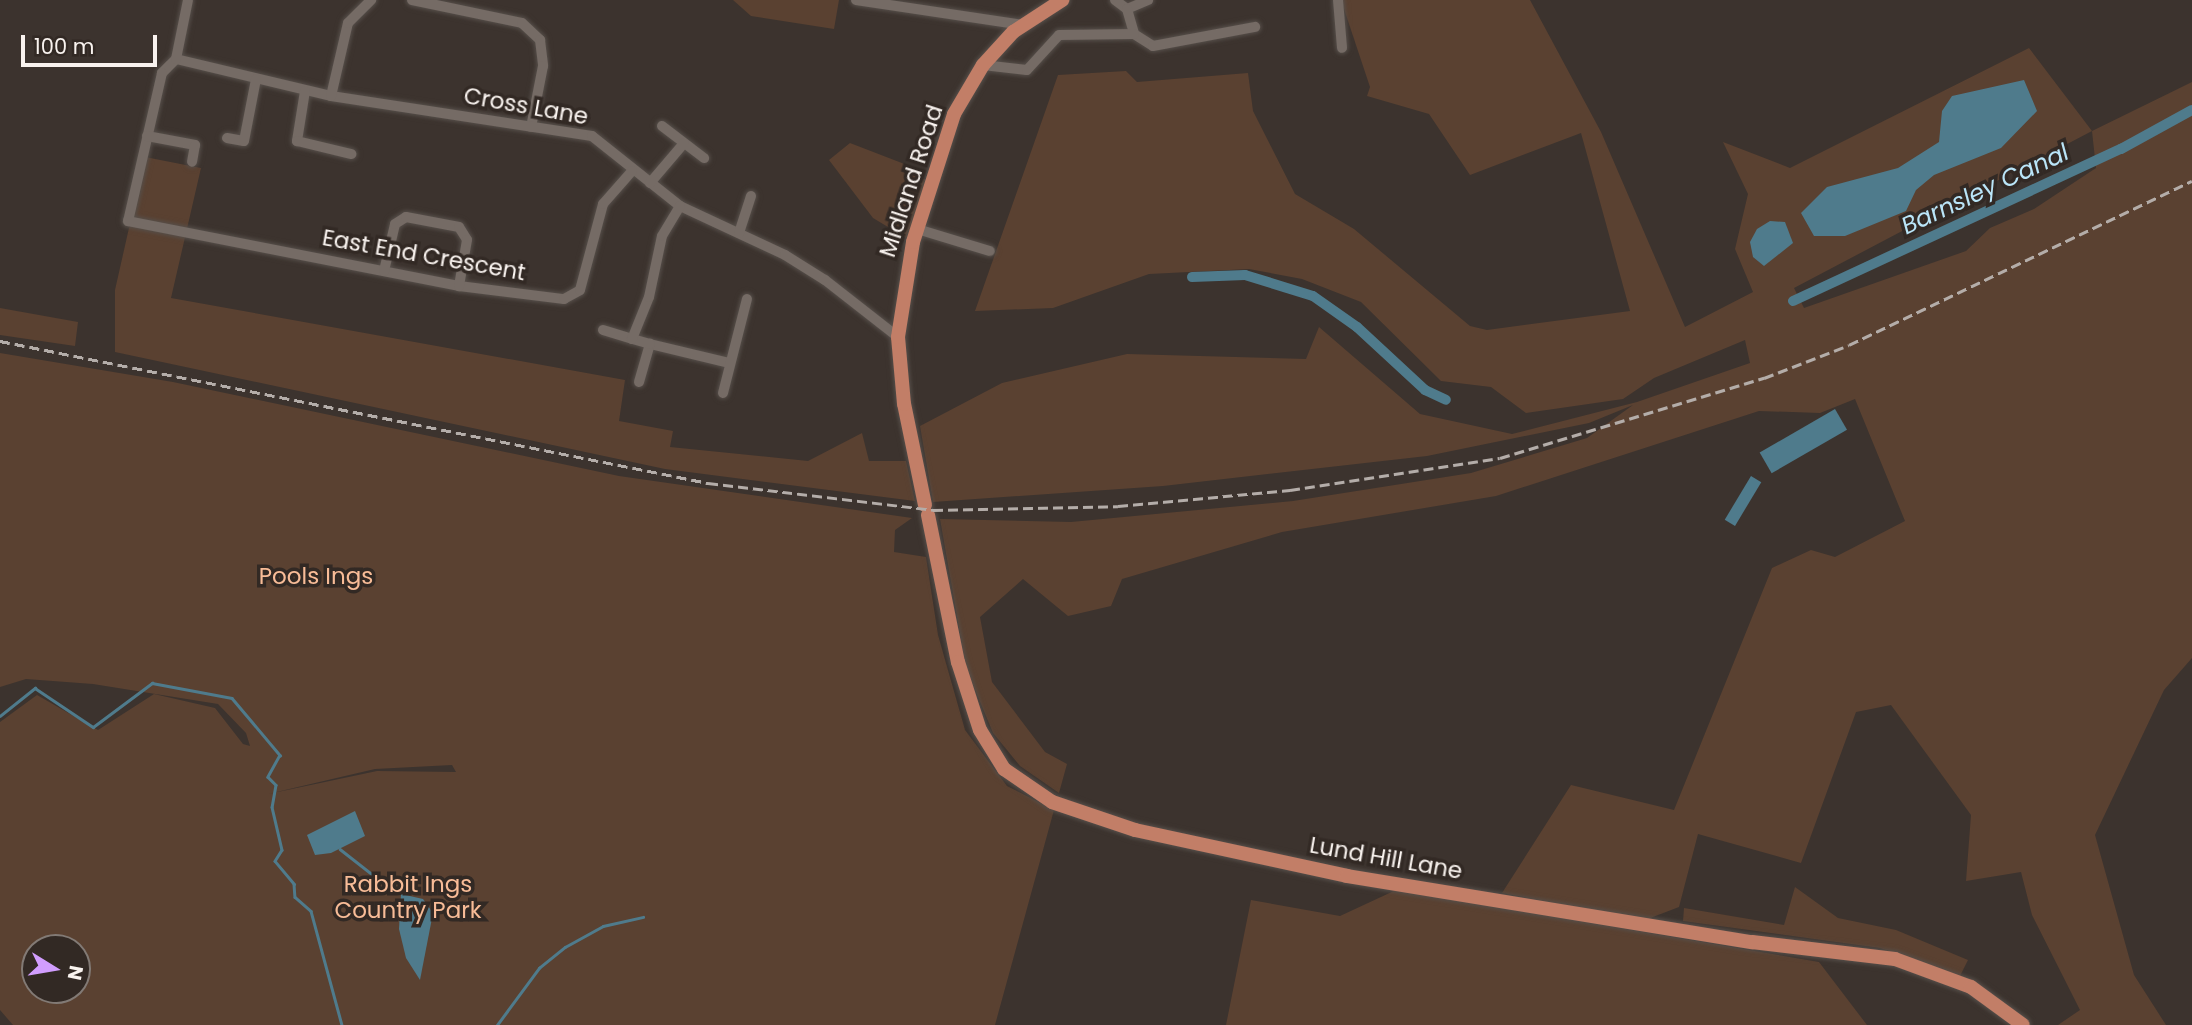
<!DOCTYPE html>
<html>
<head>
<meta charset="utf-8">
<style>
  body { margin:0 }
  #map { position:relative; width:2192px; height:1025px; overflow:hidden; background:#3c332e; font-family:Poppins,sans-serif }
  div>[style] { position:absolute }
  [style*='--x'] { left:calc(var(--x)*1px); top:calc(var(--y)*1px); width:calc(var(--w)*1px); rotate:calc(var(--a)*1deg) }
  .green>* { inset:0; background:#5a4131 }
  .water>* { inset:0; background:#4f7b8c; transform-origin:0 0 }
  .stream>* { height:2.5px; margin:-1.25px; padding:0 1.25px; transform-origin:1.25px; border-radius:1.25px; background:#4f7b8c }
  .canal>* { height:10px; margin:-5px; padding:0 5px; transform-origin:5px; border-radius:5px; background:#4f7b8c }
  .roads { filter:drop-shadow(0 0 2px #564f4a) drop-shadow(0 0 2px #564f4a) }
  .minor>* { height:10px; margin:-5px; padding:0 5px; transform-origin:5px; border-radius:5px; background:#756b65 }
  .major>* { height:14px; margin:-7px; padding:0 7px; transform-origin:7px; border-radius:7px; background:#c27e67 }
  .rail>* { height:2.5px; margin-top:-1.25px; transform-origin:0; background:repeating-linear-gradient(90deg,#b4ada9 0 10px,transparent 0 15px) }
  span { translate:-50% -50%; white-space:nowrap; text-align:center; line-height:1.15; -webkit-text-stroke:7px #322924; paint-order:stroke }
  .street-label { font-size:23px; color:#f9f3ef }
  .park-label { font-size:23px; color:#f8bc97 }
  .water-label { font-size:24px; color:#bae5f8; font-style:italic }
  .north { position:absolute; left:21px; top:934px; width:70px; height:70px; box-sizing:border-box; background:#322924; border:2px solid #827a75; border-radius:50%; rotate:101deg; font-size:19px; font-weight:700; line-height:28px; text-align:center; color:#f9f3ef }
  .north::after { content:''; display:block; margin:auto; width:24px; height:32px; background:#d19dfe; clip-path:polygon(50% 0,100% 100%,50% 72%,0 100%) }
  .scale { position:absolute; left:21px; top:35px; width:136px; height:32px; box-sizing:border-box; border:4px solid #f9f3ef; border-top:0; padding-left:9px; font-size:21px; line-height:24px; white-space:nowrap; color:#f9f3ef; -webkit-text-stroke:5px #322924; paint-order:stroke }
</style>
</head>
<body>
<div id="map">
  <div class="green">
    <div style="clip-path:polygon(733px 0,839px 0,834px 29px,751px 16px)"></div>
    <div style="clip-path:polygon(evenodd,1341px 0,1530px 0,1601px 132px,1685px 327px,1753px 292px,1735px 249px,1748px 194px,1723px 142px,1790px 168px,2029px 48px,2092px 131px,2192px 82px,2192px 658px,2164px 690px,2095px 835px,2134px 975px,2166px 1025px,2058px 1025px,2080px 1010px,2032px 915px,2021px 872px,1966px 881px,1971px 815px,1891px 705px,1856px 712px,1801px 863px,1698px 834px,1679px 907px,1645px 920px,1502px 893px,1571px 785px,1674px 810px,1772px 568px,1811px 550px,1835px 557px,1905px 521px,1855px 399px,1820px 413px,1759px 411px,1496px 496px,1282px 532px,1122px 579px,1111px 606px,1068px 616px,1023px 579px,980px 617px,992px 682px,1045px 752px,1067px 764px,1059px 793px,1020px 766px,993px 733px,966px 668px,940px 519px,1071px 522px,1293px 501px,1471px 473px,1587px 438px,1633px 405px,1589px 423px,1427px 456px,1163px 486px,933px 502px,920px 426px,1002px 383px,1127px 354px,1306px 359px,1319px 327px,1420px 414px,1512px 434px,1637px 402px,1750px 363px,1745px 340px,1654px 378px,1623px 399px,1526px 413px,1491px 387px,1441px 381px,1361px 302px,1302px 279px,1249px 269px,1149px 274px,1053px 308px,975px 311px,1058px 75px,1126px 71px,1137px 82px,1248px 73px,1253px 111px,1295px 194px,1354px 229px,1470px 326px,1487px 330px,1630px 311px,1581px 133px,1470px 175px,1429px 114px,1367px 96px,1370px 87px,1341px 0,2092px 131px,2096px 168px,2034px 209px,1990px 228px,1966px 251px,1804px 308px,1794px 288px,2092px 131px)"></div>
    <div style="clip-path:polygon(850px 143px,907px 165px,905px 172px,932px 182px,913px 242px,873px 218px,829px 160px)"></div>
    <div style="clip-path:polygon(145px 157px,201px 168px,171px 298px,625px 380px,619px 421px,673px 431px,670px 447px,808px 461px,862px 433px,869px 461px,906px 461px,915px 501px,665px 469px,115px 352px,115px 290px)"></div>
    <div style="clip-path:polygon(0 308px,78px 322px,75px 346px,0 335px)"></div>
    <div style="clip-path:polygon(evenodd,0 353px,173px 382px,619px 476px,912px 518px,895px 530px,894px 552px,926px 557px,938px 635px,965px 730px,1007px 786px,1054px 810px,995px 1025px,13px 1025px,0 1010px,0 722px,37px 695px,98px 730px,154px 694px,215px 708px,243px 744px,250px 746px,246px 733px,218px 704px,93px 684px,26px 679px,0 687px,0 353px,452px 765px,456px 772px,377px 771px,268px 794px,375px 769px,452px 765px,0 353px,35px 948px,77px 948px,77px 990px,35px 990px,35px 948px)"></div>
    <div style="clip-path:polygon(1795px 887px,1838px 918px,1896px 930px,1968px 960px,1960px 976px,1880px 948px,1683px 921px,1684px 908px,1784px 925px)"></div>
    <div style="clip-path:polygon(1396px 890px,1819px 962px,1867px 1025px,1226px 1025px,1251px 900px,1340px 916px)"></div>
  </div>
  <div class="water">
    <div style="clip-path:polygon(2024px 80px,2037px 111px,2001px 148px,1934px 175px,1916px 190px,1906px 211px,1845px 236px,1814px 236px,1801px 213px,1827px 187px,1898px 168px,1939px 142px,1942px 111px,1952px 96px)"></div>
    <div style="clip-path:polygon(1770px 221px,1785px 222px,1793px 243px,1764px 266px,1753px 257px,1750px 242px,1757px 229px)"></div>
    <div style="left:1835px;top:409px;width:24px;height:87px;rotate:60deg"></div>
    <div style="left:1751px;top:476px;width:12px;height:51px;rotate:31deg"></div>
    <div style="clip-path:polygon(355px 811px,365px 836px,331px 853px,315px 855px,307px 835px)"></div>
    <div style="clip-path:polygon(401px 894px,423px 899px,433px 913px,420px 980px,406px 958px,399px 929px)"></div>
  </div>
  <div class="stream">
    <div style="--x:0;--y:716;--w:45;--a:-38.7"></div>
    <div style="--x:35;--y:688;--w:70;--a:33.9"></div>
    <div style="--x:93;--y:727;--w:74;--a:-36.7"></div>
    <div style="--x:152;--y:683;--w:81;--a:10.6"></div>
    <div style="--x:232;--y:698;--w:75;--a:49.9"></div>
    <div style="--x:280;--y:755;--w:25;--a:119"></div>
    <div style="--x:268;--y:777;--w:11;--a:45"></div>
    <div style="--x:276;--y:785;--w:22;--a:100"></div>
    <div style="--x:272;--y:807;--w:44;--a:76.9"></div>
    <div style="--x:282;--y:850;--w:13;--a:122"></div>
    <div style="--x:275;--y:861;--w:30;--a:50"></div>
    <div style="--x:294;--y:884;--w:13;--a:86"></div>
    <div style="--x:295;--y:897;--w:21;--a:41"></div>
    <div style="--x:311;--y:911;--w:118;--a:74.8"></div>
    <div style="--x:340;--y:849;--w:65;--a:38.1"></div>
    <div style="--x:497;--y:1025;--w:71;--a:-53.6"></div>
    <div style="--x:539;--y:968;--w:33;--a:-39"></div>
    <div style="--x:565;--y:947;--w:43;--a:-28.9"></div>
    <div style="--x:603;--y:926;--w:41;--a:-12.7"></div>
  </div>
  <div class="canal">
    <div style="--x:1192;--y:277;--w:53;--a:-2.2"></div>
    <div style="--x:1245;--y:275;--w:71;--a:17.2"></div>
    <div style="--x:1313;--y:296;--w:54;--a:35.2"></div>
    <div style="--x:1357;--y:327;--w:93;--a:42.8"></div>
    <div style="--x:1425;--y:390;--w:23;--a:25"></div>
    <div style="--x:1793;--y:301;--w:362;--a:-24.9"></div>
    <div style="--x:2121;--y:149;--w:81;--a:-28.8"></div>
  </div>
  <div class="roads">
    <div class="minor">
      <div style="--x:412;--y:0;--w:112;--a:11.8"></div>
      <div style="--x:522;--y:23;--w:25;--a:43"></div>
      <div style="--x:540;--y:40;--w:26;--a:83"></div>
      <div style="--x:543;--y:66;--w:62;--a:101.1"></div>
      <div style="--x:856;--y:0;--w:169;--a:8.5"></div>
      <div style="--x:1115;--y:0;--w:15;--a:37"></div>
      <div style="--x:1127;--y:9;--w:23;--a:-23"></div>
      <div style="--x:1338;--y:0;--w:48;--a:85.2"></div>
      <div style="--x:1127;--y:9;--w:26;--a:74"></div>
      <div style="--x:1134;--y:34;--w:22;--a:32"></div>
      <div style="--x:1153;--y:46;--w:104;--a:-10.6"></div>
      <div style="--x:176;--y:59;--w:159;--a:13.4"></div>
      <div style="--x:331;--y:96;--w:264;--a:8.7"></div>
      <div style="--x:592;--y:136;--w:112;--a:38.5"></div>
      <div style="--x:680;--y:206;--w:116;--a:25"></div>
      <div style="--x:785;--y:255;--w:47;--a:32"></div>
      <div style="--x:825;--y:280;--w:93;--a:38"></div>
      <div style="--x:176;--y:59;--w:20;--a:135"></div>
      <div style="--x:162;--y:73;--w:152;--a:102.9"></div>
      <div style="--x:128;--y:221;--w:337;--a:11.1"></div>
      <div style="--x:459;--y:286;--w:106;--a:7.1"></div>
      <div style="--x:564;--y:299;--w:18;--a:-29"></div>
      <div style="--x:580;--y:290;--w:89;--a:-75"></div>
      <div style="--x:603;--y:204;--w:44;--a:-48.7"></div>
      <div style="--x:176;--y:59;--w:60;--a:-78.5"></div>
      <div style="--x:983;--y:65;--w:44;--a:6.5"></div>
      <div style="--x:1027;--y:70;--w:47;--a:-47.6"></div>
      <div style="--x:1059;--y:35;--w:75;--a:-0.8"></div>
      <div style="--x:305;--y:91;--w:51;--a:99.1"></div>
      <div style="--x:297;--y:141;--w:56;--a:13.5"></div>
      <div style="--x:331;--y:96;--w:75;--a:-76.9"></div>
      <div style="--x:348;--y:23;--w:33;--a:-45"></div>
      <div style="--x:662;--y:126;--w:53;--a:37.3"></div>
      <div style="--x:147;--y:136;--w:49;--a:10.6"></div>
      <div style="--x:195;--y:145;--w:17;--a:100"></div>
      <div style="--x:227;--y:138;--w:17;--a:10"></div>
      <div style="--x:244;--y:141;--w:63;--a:-79"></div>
      <div style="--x:650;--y:183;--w:52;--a:-49.6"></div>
      <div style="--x:917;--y:229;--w:76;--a:16.8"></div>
      <div style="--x:739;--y:233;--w:39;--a:-72"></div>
      <div style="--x:384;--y:271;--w:48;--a:-76.8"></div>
      <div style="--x:395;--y:224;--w:13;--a:-32"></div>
      <div style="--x:406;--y:217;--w:54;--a:10.7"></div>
      <div style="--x:459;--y:227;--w:15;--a:58"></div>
      <div style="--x:467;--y:240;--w:47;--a:99.9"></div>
      <div style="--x:603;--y:330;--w:30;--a:17"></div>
      <div style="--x:650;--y:344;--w:81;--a:13.5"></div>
      <div style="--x:639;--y:382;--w:40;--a:-74"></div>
      <div style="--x:650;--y:344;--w:19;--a:-164"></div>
      <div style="--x:632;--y:339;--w:45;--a:-68"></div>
      <div style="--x:649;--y:297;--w:62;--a:-78"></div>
      <div style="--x:662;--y:236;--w:35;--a:-59"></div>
      <div style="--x:723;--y:393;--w:97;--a:-75.7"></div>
    </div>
    <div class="major">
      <div style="--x:925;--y:505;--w:103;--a:-101.7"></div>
      <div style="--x:904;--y:404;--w:67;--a:-95.1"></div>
      <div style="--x:898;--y:337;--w:96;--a:-81"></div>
      <div style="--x:913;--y:242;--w:134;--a:-72.2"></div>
      <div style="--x:954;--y:114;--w:57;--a:-59.4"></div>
      <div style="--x:983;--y:65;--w:45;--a:-47.7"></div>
      <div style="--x:1013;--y:32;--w:59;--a:-33.1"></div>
      <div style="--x:928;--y:515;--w:150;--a:78.5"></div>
      <div style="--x:958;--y:662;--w:71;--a:72.1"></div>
      <div style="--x:980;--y:730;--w:46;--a:58.4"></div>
      <div style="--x:1004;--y:769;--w:58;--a:34.5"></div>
      <div style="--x:1052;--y:802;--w:88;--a:18.6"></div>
      <div style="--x:1135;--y:830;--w:217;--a:12.2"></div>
      <div style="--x:1347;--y:876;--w:410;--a:9.3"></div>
      <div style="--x:1752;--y:942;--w:144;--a:6.8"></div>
      <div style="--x:1895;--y:959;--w:81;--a:20.2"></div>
      <div style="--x:1971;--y:987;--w:64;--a:36.2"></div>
    </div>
  </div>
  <div class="rail">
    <div style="--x:0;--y:341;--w:722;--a:11.34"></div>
    <div style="--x:708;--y:483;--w:227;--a:6.8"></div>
    <div style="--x:933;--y:510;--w:185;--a:-1.2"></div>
    <div style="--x:1118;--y:506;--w:173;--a:-5.3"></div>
    <div style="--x:1290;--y:490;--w:212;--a:-8.7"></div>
    <div style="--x:1500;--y:458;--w:276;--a:-16.9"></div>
    <div style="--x:1764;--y:378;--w:91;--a:-21.2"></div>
    <div style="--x:1849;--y:345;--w:380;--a:-25.6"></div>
  </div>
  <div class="street-label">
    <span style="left:526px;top:106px;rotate:10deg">Cross Lane</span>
    <span style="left:911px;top:181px;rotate:-72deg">Midland Road</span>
    <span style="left:424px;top:255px;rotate:10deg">East End Crescent</span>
    <span style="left:1386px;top:858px;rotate:10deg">Lund Hill Lane</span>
  </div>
  <div class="park-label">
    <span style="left:316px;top:576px">Pools Ings</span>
    <span style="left:408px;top:897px">Rabbit Ings<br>Country Park</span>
  </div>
  <div class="water-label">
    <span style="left:1985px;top:189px;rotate:-25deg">Barnsley Canal</span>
  </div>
  <div class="north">N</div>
  <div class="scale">100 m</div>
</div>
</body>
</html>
